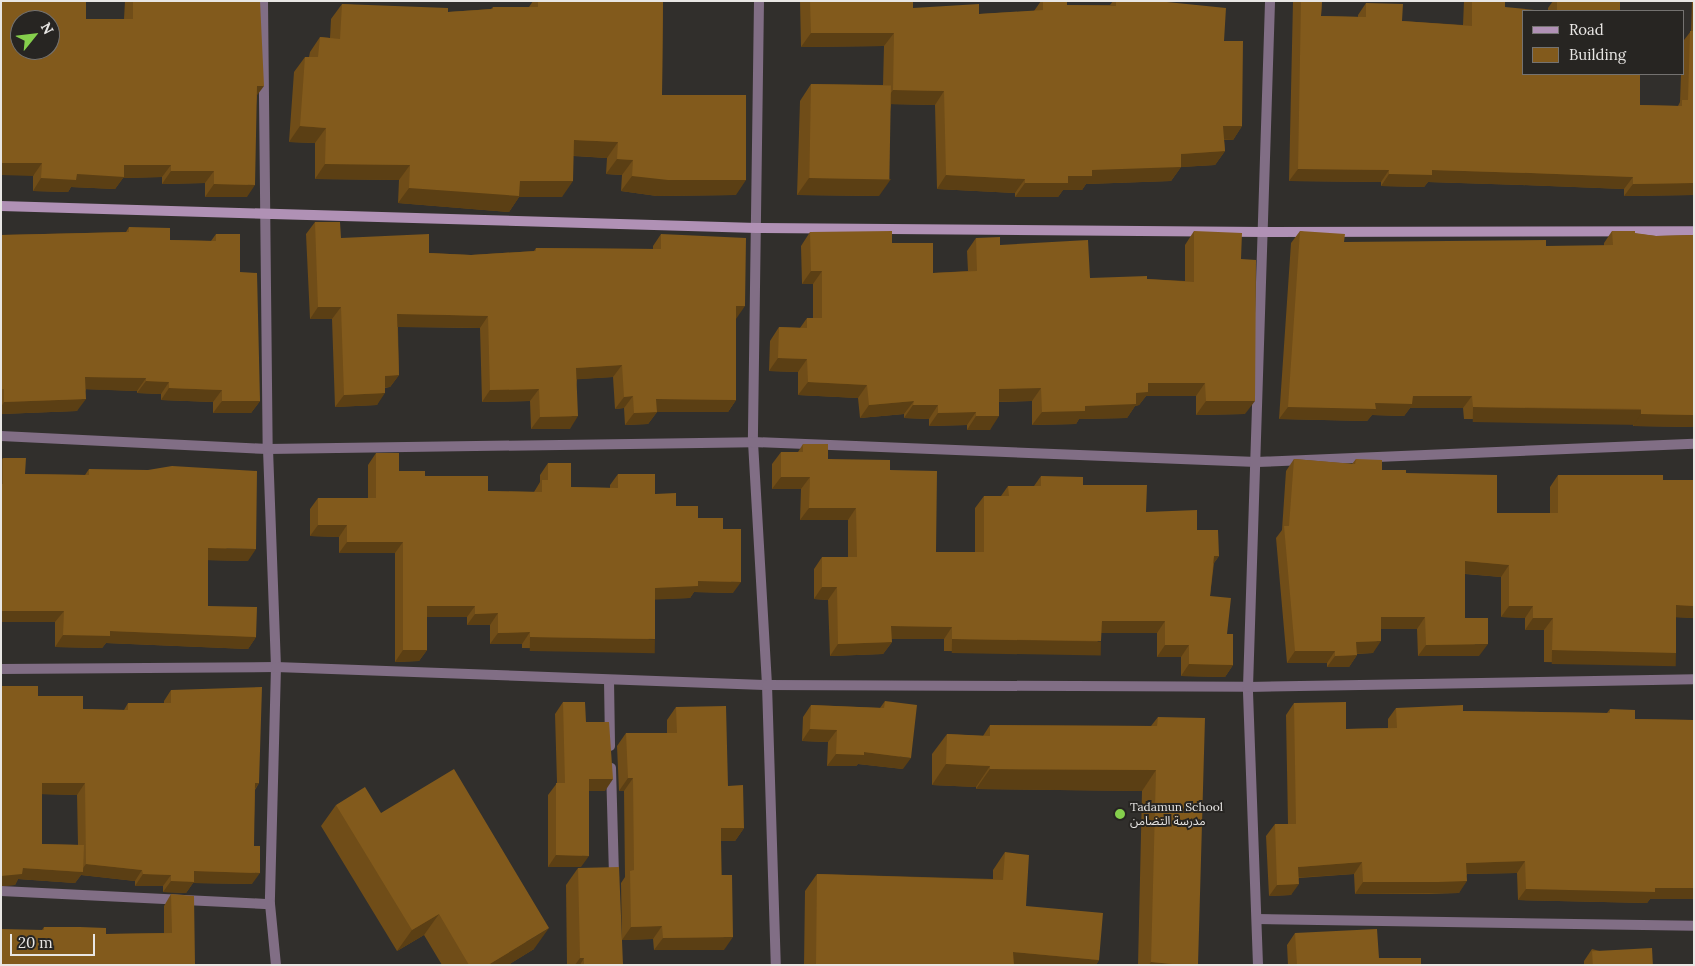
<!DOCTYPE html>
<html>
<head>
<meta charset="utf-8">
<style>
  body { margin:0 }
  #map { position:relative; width:1695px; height:966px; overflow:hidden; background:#312f2c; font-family:Lora,"Noto Sans Arabic",serif }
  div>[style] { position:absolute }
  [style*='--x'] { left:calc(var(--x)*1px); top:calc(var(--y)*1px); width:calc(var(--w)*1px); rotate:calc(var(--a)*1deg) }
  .street>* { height:10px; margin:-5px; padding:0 5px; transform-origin:5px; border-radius:5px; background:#816e85 }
  .secondary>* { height:10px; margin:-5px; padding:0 5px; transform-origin:5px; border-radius:5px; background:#b091b5 }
  .wall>* { inset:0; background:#704d18 }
  .shaded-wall>* { inset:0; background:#5b3f14; transform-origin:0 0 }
  .building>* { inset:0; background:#825a1c; transform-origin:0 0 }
  .dots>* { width:14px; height:14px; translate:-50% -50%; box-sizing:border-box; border:2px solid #272522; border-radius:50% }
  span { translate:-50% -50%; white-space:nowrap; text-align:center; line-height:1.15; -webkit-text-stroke:4px #272522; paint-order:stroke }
  .poi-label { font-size:12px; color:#e8e6e4 }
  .left { translate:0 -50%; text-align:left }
  .frame { position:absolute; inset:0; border:2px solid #e8e6e4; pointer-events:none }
  .legend { position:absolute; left:1522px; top:10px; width:162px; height:65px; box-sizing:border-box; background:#272522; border:1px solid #747270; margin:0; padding:6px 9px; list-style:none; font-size:15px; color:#e8e6e4 }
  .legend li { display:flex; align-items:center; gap:10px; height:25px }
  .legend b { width:25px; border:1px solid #747270 }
  .north { position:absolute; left:10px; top:10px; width:50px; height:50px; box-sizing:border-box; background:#272522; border:1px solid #747270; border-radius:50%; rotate:61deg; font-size:14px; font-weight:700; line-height:20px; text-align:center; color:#e8e6e4 }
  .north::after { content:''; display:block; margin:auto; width:18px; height:22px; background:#85cf4c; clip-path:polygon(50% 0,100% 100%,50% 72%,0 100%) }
  .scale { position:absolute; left:10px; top:934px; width:85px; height:22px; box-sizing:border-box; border:2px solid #e8e6e4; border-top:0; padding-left:6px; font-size:15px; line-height:18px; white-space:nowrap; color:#e8e6e4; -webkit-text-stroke:4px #272522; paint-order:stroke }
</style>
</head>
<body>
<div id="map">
  <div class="street">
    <div style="--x:263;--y:1;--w:448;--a:89.4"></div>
    <div style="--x:268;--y:449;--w:218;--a:87.9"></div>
    <div style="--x:276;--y:667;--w:237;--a:91.5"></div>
    <div style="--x:270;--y:904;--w:61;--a:84.4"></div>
    <div style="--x:759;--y:1;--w:441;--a:90.8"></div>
    <div style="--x:753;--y:442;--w:243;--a:86.7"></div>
    <div style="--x:767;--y:685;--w:280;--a:88.2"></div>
    <div style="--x:1;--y:436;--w:267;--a:2.8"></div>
    <div style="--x:268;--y:449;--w:485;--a:-0.8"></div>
    <div style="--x:753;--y:442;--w:504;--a:2.27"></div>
    <div style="--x:1257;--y:462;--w:437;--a:-2.4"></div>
    <div style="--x:1;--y:669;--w:275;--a:-0.4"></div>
    <div style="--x:276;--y:667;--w:491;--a:2.1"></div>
    <div style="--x:767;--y:685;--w:481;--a:0.2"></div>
    <div style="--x:1248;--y:687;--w:446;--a:-1"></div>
    <div style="--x:609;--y:680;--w:66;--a:89.1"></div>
    <div style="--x:611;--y:768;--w:110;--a:88.4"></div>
    <div style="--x:1;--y:891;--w:269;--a:2.8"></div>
    <div style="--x:1257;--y:919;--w:437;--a:0.9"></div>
    <div style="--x:1258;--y:965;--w:278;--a:-92.1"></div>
    <div style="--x:1248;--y:687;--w:686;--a:-88.16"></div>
  </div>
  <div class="secondary">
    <div style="--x:1;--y:206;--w:756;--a:1.67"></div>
    <div style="--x:757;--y:228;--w:507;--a:0.45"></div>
    <div style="--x:1264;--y:232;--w:430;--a:-0.1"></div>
  </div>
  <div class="wall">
    <div style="clip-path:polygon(125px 1px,260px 1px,257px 95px,247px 197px,205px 197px,205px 183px,162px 184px,162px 177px,123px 178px,115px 189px,71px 187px,68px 192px,33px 191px,33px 176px,86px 19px,124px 19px)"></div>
    <div style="clip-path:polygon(533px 1px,663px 1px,662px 95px,736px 195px,657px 196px,621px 191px,622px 175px,606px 174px,607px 158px,573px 156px,562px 197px,519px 197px,509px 212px,398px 203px,399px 180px,315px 179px,315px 143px,289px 142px,294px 72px,305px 57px,309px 57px,310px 52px,320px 37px,330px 38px,331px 19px,342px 4px,448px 12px,491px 9px,493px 7px,529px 7px)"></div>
    <div style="clip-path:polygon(800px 1px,913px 1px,913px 8px,979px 14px,1034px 11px,1041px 1px,1067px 1px,1067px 5px,1110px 5px,1113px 1px,1157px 1px,1224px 41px,1242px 126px,1233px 140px,1224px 140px,1225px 151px,1215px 165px,1181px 167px,1171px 181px,1086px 184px,1082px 190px,1063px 190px,1058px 197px,1015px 197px,1015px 193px,937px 189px,935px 105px,891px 104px,879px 196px,797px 195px,800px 101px,811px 84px,883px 85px,884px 46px,801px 47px)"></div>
    <div style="clip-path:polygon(1293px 1px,1322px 1px,1321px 16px,1358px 17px,1358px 15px,1366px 3px,1402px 21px,1463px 25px,1464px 1px,1505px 1px,1505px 7px,1640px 105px,1678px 106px,1680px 102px,1681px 74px,1684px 74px,1684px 40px,1691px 31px,1692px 1px,1694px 1px,1694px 195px,1624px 196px,1624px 189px,1522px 185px,1428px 182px,1424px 187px,1381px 186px,1381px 182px,1289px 181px)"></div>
    <div style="clip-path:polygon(1553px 1px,1620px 1px,1620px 11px,1548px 11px,1548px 8px)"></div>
    <div style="clip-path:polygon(315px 222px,341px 238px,429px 253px,471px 255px,534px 251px,536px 248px,653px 249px,653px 246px,661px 234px,736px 318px,736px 400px,728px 412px,657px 412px,648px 424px,625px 425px,624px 408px,615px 409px,613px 377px,577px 379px,570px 429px,531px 429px,530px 401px,482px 402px,480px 328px,398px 327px,399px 375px,390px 387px,385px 388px,377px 405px,335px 407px,332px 319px,310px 319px,306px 234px)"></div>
    <div style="clip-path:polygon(129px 227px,170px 240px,211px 241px,216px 234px,240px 272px,260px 401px,251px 413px,213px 413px,213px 402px,161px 400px,161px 394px,137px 393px,137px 391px,86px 389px,77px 411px,1px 414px,1px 235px,126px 232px)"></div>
    <div style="clip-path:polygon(1194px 231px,1241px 259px,1245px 414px,1196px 415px,1196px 396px,1146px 396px,1139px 405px,1135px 406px,1127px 418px,1079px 419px,1076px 424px,1032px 425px,1032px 401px,999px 402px,990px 430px,967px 430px,967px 425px,929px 426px,929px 419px,904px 418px,904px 414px,860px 418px,858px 398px,798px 395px,798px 372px,769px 371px,770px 341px,779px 327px,800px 328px,807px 318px,813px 318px,813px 284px,802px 284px,801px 246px,810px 232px,892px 243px,933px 273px,968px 271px,967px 251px,976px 238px,1000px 245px,1090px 278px,1147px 279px,1185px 281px,1185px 245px)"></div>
    <div style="clip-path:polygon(1300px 231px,1344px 242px,1546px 246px,1604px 246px,1604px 243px,1612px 231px,1656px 236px,1694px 235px,1694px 427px,1633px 426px,1633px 421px,1464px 419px,1463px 408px,1410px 408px,1404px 416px,1372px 415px,1367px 421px,1279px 419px,1291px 243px)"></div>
    <div style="clip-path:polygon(803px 444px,828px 459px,890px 470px,936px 552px,975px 552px,975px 508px,984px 496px,1001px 496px,1008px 486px,1034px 486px,1041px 476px,1083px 485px,1146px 512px,1197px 530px,1219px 556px,1214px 563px,1210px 596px,1227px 634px,1233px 665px,1225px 677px,1181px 676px,1181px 657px,1157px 657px,1157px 633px,1101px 633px,1093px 653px,944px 651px,944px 639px,891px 639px,892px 642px,883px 654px,830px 656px,828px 600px,814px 599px,814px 569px,822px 557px,848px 557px,848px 520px,800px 520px,801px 489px,772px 489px,772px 464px,781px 452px,798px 452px)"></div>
    <div style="clip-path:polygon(376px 453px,399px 471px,488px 491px,534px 492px,540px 482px,540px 475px,548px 463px,571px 487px,610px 488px,610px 485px,618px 474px,655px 494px,676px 506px,698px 518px,723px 529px,733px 593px,694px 592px,690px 598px,655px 599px,647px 650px,522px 648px,522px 644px,490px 644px,490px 625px,467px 625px,467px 617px,427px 617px,427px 650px,419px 661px,395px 662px,395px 553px,339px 553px,339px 537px,310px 536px,310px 509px,318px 498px,368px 498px,368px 465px)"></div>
    <div style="clip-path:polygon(3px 458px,25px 474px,85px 475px,89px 469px,248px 561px,208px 560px,208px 606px,256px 637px,248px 649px,106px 643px,102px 648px,55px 647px,55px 622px,1px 622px,1px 460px)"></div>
    <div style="clip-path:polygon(1294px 459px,1352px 464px,1356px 459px,1382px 470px,1406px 473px,1497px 513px,1550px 513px,1550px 487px,1558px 475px,1663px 480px,1694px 480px,1694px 618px,1676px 617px,1676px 653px,1668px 665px,1544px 662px,1544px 630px,1525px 630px,1525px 618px,1501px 617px,1501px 577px,1465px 574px,1465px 618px,1479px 656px,1418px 656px,1417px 629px,1381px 629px,1373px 653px,1357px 654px,1357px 655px,1349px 667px,1327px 667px,1327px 663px,1287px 663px,1276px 538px,1282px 530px,1286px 471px)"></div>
    <div style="clip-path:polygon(evenodd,1px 686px,83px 709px,124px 710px,128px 703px,164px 703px,164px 701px,171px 690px,259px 783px,255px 790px,252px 884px,193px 883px,186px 893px,163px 892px,163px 886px,135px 886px,135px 881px,81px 875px,75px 883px,18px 879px,15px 885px,1px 886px,1px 686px,42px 794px,77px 795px,78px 845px,42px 844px,42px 794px)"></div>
    <div style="clip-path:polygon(885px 701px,903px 769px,858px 764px,856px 766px,827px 766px,828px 742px,802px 741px,803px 717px,811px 705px,880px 708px)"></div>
    <div style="clip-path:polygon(563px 702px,586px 722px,605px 791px,589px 791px,581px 867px,548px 867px,548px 795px,557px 783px,555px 714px)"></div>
    <div style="clip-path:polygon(1294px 703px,1346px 729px,1388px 728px,1388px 719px,1396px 708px,1463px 711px,1607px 713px,1610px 709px,1635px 719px,1694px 720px,1694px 899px,1650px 899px,1647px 903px,1518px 900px,1517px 873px,1467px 874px,1459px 893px,1429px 894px,1355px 894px,1354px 874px,1299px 878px,1291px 895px,1269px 896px,1266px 836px,1275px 824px,1288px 824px,1286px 715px)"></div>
    <div style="clip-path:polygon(676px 707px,728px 786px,744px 828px,735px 841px,721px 841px,724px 950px,654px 950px,653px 939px,622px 940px,621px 883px,625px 877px,624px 791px,619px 791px,617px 746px,626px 733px,667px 733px,667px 720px)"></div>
    <div style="clip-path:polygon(1158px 717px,1198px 965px,1138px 965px,1142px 791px,976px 789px,976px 787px,932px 785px,932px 754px,947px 734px,983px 736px,990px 725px,1151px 726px)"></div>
    <div style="clip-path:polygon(336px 805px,381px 813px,534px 949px,508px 965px,442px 965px,424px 935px,397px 951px,321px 826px)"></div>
    <div style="clip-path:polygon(1005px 852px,1026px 906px,1099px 960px,1096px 965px,804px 965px,805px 891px,817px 874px,993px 879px,993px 870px)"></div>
    <div style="clip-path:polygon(578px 868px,623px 965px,567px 965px,566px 885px)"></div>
    <div style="clip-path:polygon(171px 894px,195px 965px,42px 930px,44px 927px,106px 934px,164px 933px,164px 906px)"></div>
    <div style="clip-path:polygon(1295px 933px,1379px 958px,1421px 965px,1288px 965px,1287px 945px)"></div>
    <div style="clip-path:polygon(1592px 949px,1653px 965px,1584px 965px,1584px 961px)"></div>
  </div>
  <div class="shaded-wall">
    <div style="clip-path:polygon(811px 33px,894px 33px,884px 46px,801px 47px)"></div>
    <div style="clip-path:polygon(257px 86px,264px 86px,255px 98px)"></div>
    <div style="clip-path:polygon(893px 90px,944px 91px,935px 105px,883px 104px)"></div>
    <div style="clip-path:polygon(300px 126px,326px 128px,315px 143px,289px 142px)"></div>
    <div style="clip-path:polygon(1223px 126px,1242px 126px,1233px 140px,1213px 139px)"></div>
    <div style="clip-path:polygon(574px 140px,618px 142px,607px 158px,563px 155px)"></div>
    <div style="clip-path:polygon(1225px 151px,1215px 165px,1181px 167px,1171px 181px,1086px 184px,1082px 190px,1063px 190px,1058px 197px,1015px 197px,1025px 183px,1068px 176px,1092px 170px,1181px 154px)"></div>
    <div style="clip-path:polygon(617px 159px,633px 160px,622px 175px,606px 174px)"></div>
    <div style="clip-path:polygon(1px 163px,42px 163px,33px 176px,1px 175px)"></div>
    <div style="clip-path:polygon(325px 164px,410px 165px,399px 180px,315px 179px)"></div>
    <div style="clip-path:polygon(124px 165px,171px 165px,162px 177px,123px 178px,115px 189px,71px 187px,68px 192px,33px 191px,41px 178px,77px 174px)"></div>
    <div style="clip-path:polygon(1298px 169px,1389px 170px,1381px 182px,1289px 181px)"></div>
    <div style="clip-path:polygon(1432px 170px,1530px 173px,1633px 177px,1624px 189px,1522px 185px,1428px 182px,1424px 187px,1381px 186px,1389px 174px)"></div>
    <div style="clip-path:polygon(171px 171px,214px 171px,205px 183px,162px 184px)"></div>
    <div style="clip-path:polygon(946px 175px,1025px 179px,1015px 193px,937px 189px)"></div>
    <div style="clip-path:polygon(632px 176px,746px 180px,736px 195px,657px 196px,621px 191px)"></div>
    <div style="clip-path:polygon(809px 178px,891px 179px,879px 196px,797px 195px)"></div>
    <div style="clip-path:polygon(520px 181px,573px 181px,562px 197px,519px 197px,509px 212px,398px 203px,409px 188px)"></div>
    <div style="clip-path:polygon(1694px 183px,1694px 195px,1624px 196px,1633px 184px)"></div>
    <div style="clip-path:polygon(214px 184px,255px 185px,247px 197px,205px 197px)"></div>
    <div style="clip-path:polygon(811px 271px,822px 271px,813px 284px,802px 284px)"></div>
    <div style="clip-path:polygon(736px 306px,745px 306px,736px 319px)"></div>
    <div style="clip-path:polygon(318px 307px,341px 307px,332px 319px,310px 319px)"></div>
    <div style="clip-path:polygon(397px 314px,448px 315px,488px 316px,480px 328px,439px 327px,389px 327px)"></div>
    <div style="clip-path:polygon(778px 358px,807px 359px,798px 372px,769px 371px)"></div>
    <div style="clip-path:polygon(622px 365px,613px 377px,568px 380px,576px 368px)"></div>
    <div style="clip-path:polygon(399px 375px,390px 387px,376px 388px,385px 376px)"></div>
    <div style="clip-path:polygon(85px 377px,146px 378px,137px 391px,77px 389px)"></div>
    <div style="clip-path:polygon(146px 381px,169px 382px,161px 394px,137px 393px)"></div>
    <div style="clip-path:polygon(808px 382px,867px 385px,858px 398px,798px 395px)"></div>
    <div style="clip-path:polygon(1148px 383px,1205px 383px,1196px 396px,1146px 396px,1139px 405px,1135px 406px,1127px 418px,1079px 419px,1076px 424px,1032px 425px,1042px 412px,1085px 406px,1136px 393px)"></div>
    <div style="clip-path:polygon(169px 388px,222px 390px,213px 402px,161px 400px)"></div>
    <div style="clip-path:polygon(1041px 388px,1032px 401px,989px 402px,999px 389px)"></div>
    <div style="clip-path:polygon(539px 389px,530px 401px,482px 402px,490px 390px)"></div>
    <div style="clip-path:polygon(385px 393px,377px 405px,335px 407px,344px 395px)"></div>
    <div style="clip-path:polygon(633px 396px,624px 408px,615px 409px,624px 397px)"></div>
    <div style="clip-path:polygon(1413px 396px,1472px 396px,1463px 408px,1410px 408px,1404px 416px,1372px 415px,1367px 421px,1279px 419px,1288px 407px,1375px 403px)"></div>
    <div style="clip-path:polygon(86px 399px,77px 411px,1px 414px,1px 407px,4px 402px)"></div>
    <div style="clip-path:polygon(656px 399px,736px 400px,728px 412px,647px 412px)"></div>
    <div style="clip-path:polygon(222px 401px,260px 401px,251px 413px,213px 413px)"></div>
    <div style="clip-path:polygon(914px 401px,904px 414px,860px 418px,869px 405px)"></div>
    <div style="clip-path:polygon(1206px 401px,1255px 401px,1245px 414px,1196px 415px)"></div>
    <div style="clip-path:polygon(913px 405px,938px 405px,929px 419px,904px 418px)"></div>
    <div style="left:1473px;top:407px;width:168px;height:15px;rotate:1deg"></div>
    <div style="clip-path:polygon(657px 412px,648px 424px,625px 425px,634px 413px)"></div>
    <div style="clip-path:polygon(976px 412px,967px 425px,929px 426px,938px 413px)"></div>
    <div style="clip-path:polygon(1641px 414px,1694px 415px,1694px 427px,1633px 426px)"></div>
    <div style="clip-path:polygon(578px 416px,570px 429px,531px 429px,540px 417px)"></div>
    <div style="clip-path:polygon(976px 416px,999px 416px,990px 430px,967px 430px)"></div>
    <div style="clip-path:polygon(781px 477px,810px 477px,801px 489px,772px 489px)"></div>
    <div style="clip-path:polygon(809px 508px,856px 508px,848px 520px,800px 520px)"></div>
    <div style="clip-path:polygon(318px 525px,347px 525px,339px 537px,310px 536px)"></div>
    <div style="clip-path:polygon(347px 542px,403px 542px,395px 553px,339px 553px)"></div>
    <div style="clip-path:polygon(208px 548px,256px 549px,248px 561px,200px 560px)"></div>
    <div style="clip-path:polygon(1214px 556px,1219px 556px,1210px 568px)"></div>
    <div style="clip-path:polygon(1465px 561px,1509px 565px,1501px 577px,1457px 573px)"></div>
    <div style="clip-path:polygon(698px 581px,741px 582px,733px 593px,694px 592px,690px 598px,647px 600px,655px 588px)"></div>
    <div style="clip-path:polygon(822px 587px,837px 587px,828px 600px,814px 599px)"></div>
    <div style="clip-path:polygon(1676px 605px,1694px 606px,1694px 618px,1668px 617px)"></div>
    <div style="clip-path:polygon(427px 606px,475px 606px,467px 617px,419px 617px)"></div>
    <div style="clip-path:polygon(1509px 606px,1533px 606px,1525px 618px,1501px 617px)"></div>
    <div style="clip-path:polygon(1px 611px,64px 611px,55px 622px,1px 622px)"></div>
    <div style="clip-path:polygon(498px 613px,490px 625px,467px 625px,475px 614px)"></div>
    <div style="clip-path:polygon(1381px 617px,1425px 617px,1417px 629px,1372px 629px)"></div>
    <div style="clip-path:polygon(1533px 618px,1553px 618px,1544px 630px,1525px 630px)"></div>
    <div style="clip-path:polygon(1102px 621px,1165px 621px,1157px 633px,1093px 633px)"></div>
    <div style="clip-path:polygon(891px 626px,952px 627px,944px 639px,883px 639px)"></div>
    <div style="clip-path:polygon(110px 631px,256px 637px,248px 649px,106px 643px,102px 648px,55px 647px,63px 635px)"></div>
    <div style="clip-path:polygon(530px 632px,522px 644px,490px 644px,498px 633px)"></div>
    <div style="left:530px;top:637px;width:125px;height:14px;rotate:1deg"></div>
    <div style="left:952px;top:639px;width:149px;height:14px;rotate:1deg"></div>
    <div style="clip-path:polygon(1381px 641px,1373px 653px,1348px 654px,1356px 642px)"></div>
    <div style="clip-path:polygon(892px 642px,883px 654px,830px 656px,838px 644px)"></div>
    <div style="clip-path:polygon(1488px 644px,1479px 656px,1418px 656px,1426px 645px)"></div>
    <div style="clip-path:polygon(1165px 645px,1189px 645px,1181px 657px,1157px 657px)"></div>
    <div style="clip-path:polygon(403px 650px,427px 650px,419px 661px,395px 662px)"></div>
    <div style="left:1552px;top:650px;width:124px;height:14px;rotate:1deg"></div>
    <div style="clip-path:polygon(1295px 651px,1335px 651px,1327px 663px,1287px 663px)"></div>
    <div style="clip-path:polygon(1357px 655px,1349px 667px,1327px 667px,1335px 656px)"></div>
    <div style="clip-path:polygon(1189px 664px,1233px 665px,1225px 677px,1181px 676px)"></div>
    <div style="clip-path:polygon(810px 729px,837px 730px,828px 742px,802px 741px)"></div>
    <div style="clip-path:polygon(864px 752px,911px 758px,903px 769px,858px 764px,856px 766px,827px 766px,836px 754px)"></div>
    <div style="clip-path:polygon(946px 764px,990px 766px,976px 787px,932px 785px)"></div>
    <div style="clip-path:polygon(990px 769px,1156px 770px,1142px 791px,976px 789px)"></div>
    <div style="clip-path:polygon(628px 778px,633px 778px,624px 791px,619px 791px)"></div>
    <div style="clip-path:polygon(589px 779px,613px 779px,605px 791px,581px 791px)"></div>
    <div style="clip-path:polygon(42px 783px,85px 783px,77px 795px,34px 794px)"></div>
    <div style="clip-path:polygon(255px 783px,259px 783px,251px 794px)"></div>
    <div style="clip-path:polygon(721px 828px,744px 828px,735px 841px,712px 841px)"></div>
    <div style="clip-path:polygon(556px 855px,589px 856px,581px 867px,548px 867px)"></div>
    <div style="clip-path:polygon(1525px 861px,1517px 873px,1458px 874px,1466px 863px)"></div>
    <div style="clip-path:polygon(1362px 862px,1354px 874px,1290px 878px,1298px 867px)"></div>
    <div style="clip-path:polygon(86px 864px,142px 870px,135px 881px,81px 875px,75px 883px,18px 879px,15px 885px,1px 886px,1px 876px,23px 868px,80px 872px)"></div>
    <div style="clip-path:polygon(194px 871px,260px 873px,252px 884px,193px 883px,186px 893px,163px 892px,171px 881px)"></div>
    <div style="clip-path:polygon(143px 874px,171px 875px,163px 886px,135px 886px)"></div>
    <div style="clip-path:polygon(1467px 881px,1459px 893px,1355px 894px,1363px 882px)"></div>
    <div style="clip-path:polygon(1299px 884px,1291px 895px,1269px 896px,1277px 885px)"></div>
    <div style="clip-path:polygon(1655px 888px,1694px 888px,1694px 899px,1650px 899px,1647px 903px,1518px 900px,1526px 889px)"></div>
    <div style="clip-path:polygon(439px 914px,424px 935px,397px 951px,412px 930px)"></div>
    <div style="clip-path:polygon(662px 926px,653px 939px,622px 940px,631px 927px)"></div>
    <div style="clip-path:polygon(549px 928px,534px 949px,508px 965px,488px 965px)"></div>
    <div style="clip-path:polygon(733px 937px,724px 950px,654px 950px,663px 938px)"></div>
    <div style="clip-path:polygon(1013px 952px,1099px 960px,1096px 965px,1004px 965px)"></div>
    <div style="clip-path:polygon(580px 958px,584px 958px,580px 965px,575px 965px)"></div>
    <div style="clip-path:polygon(1151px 962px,1183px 965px,1149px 965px)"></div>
  </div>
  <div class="building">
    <div style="clip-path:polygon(evenodd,1px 1px,86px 1px,86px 19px,133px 19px,133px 1px,260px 1px,264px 86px,257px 86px,255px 185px,214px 184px,214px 171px,171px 171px,171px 165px,124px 165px,124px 177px,77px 174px,76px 180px,41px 178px,42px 163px,1px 163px,1px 1px,20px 20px,50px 20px,50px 50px,20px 50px,20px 20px)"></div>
    <div style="clip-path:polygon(538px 1px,663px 1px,662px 95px,746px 95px,746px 180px,668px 180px,632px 176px,633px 160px,617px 159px,618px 142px,574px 140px,573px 181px,520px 181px,519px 196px,409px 188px,410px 165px,325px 164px,326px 128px,300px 126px,305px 57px,318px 57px,320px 37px,340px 39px,342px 4px,448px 8px,448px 12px,493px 9px,493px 7px,538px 7px)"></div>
    <div style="clip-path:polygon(810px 1px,913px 1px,913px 8px,979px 4px,979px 14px,1043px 10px,1043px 1px,1067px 1px,1067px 5px,1116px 6px,1116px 1px,1157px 1px,1226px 8px,1224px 41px,1243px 41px,1242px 126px,1223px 126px,1225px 151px,1181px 154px,1181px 167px,1092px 170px,1092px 176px,1068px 176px,1068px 183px,1025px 183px,1025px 179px,946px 175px,944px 91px,893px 90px,894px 33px,811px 33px)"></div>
    <div style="clip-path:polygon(1301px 1px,1322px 1px,1321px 16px,1366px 17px,1366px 3px,1403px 4px,1402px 21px,1472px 26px,1472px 1px,1505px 1px,1505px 7px,1545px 11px,1524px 11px,1524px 74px,1640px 74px,1640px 105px,1682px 106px,1682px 100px,1688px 100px,1690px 31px,1694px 31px,1694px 183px,1633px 184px,1633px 177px,1530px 173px,1432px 170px,1432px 175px,1389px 174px,1389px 170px,1298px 169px)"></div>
    <div style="left:1557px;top:1px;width:63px;height:10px"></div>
    <div style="left:811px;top:84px;width:80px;height:94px;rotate:1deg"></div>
    <div style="clip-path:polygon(315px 222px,340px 222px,341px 238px,429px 234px,429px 253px,471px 255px,536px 251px,536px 248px,661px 249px,661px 234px,746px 238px,745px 306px,736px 306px,736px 400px,656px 399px,657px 412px,634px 413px,633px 396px,624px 397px,622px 365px,576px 368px,578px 416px,540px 417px,539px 389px,490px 390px,488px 316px,448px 315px,397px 314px,399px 375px,385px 376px,385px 393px,344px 395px,341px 307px,318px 307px)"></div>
    <div style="clip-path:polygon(129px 227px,170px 228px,170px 240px,216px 241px,216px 234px,240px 234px,240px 272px,257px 273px,260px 401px,222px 401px,222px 390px,169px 388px,169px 382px,146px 381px,146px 378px,85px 377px,86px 399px,4px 402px,4px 389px,1px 389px,1px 235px,129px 232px)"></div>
    <div style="clip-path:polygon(892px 231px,892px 243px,933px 243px,933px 273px,977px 271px,976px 238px,1000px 237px,1000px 245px,1088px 240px,1090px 278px,1147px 276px,1147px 279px,1194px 282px,1194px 231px,1242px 233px,1241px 259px,1256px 260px,1255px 401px,1206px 401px,1205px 383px,1148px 383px,1148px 392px,1136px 393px,1136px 404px,1085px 406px,1085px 411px,1042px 412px,1041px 388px,999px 389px,999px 416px,976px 416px,976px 412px,938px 413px,938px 405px,913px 405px,914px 401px,869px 405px,867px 385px,808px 382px,807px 359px,778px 358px,779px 327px,807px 328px,807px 318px,822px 318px,822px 271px,811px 271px,810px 232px)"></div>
    <div style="clip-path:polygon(1300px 231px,1345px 234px,1344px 242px,1546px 240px,1546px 246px,1613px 245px,1612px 231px,1635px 231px,1635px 233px,1656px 236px,1694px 235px,1694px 415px,1641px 414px,1641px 409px,1473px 407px,1472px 396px,1413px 396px,1412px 404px,1375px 403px,1376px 409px,1288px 407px)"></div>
    <div style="clip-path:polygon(803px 444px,828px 444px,828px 459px,890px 460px,890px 470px,937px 471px,936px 552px,984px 552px,984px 496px,1009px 496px,1008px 486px,1041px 486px,1041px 476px,1083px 477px,1083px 485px,1147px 485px,1146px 512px,1197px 510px,1197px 530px,1218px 530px,1219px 556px,1214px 556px,1210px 596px,1231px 598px,1227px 634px,1233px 634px,1233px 665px,1189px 664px,1189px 645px,1165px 645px,1165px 621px,1102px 621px,1101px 641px,952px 639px,952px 627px,891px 626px,892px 642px,838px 644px,837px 587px,822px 587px,822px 557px,857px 557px,856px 508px,809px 508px,810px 477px,781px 477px,781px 452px,803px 452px)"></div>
    <div style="clip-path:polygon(376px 453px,399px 453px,399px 471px,425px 471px,425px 476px,488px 476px,488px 491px,542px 492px,542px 480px,548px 480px,548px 463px,571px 463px,571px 487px,618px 488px,618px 474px,655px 474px,655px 494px,676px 493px,676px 506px,698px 506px,698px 518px,723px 518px,723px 529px,741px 529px,741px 582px,698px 581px,698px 586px,655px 588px,655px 639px,530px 637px,530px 632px,498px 633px,498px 613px,475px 614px,475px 606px,427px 606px,427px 650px,403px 650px,403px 542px,347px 542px,347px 525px,318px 525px,318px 498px,376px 498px)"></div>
    <div style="clip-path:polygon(3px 458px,26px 458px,25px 474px,89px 475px,89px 469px,148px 470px,172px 466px,257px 471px,256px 549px,208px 548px,208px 606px,257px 607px,256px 637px,110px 631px,110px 636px,63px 635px,64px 611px,1px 611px,1px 484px,3px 484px)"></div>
    <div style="clip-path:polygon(1294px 459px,1355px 464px,1356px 459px,1382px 460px,1382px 470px,1406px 470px,1406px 473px,1497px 475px,1497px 513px,1558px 513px,1558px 475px,1663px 475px,1663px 480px,1694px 480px,1694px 606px,1676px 605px,1676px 653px,1552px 650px,1553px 618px,1533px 618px,1533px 606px,1509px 606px,1509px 565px,1465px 561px,1465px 618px,1488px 618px,1488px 644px,1426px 645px,1425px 617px,1381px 617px,1381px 641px,1356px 642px,1357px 655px,1335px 656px,1335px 651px,1295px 651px,1284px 526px,1289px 526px)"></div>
    <div style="clip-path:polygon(1px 686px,38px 686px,38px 696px,83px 696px,83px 709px,128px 710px,128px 703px,171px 703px,171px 690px,262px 687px,259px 783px,255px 783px,254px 846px,260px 846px,260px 873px,194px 871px,194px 882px,171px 881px,171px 875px,143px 874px,142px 870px,86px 864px,85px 783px,42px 783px,42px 844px,84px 845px,83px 872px,23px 868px,22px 874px,1px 876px)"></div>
    <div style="clip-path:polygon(885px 701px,917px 705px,911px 758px,864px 752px,864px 755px,836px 754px,837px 730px,810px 729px,811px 705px,884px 708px)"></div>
    <div style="clip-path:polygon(563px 702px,585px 702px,586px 722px,609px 722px,613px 779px,589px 779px,589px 856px,556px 855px,556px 783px,565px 783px)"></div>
    <div style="clip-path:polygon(1346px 702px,1346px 729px,1397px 728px,1396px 708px,1463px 705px,1463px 711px,1610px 713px,1610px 709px,1635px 710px,1635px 719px,1694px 720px,1694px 888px,1655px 888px,1655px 892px,1526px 889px,1525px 861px,1466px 863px,1467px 881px,1438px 882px,1363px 882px,1362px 862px,1298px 867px,1299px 884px,1277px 885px,1275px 824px,1296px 824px,1294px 703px)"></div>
    <div style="clip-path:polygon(726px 706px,728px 786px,743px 785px,744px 828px,721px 828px,721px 875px,732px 875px,733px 937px,663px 938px,662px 926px,631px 927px,630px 871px,634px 870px,633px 778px,628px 778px,626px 733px,677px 733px,676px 707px)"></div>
    <div style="clip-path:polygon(1158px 717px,1205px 718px,1198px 965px,1183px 965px,1151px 962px,1156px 770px,990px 769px,990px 766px,946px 764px,947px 734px,990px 736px,990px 725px,1157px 726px)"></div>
    <div style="clip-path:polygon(454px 769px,549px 928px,488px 965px,469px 965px,439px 914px,412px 930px,336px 805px,365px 787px,381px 813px)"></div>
    <div style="clip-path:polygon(1005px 852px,1029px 855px,1026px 906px,1103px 913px,1099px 960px,1013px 952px,1014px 965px,816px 965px,817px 874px,1003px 880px)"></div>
    <div style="clip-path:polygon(619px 867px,623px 965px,584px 965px,584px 958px,580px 958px,578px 868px)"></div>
    <div style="clip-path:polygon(171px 894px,194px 896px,195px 965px,1px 965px,1px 929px,44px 930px,44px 927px,80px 927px,106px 928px,106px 934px,172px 933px)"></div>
    <div style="clip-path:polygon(1377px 929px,1379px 958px,1421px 958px,1421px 965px,1297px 965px,1295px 933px)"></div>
    <div style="left:1652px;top:948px;width:17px;height:60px;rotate:87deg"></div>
  </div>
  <div class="dots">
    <div style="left:1120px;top:814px;background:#85cf4c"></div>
  </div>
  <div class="poi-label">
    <span class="left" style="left:1130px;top:814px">Tadamun School<br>مدرسة التضامن</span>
  </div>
  <div class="frame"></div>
  <ul class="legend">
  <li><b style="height:6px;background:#b091b5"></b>Road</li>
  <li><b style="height:14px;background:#825a1c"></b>Building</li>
  </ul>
  <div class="north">N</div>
  <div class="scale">20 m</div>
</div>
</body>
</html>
